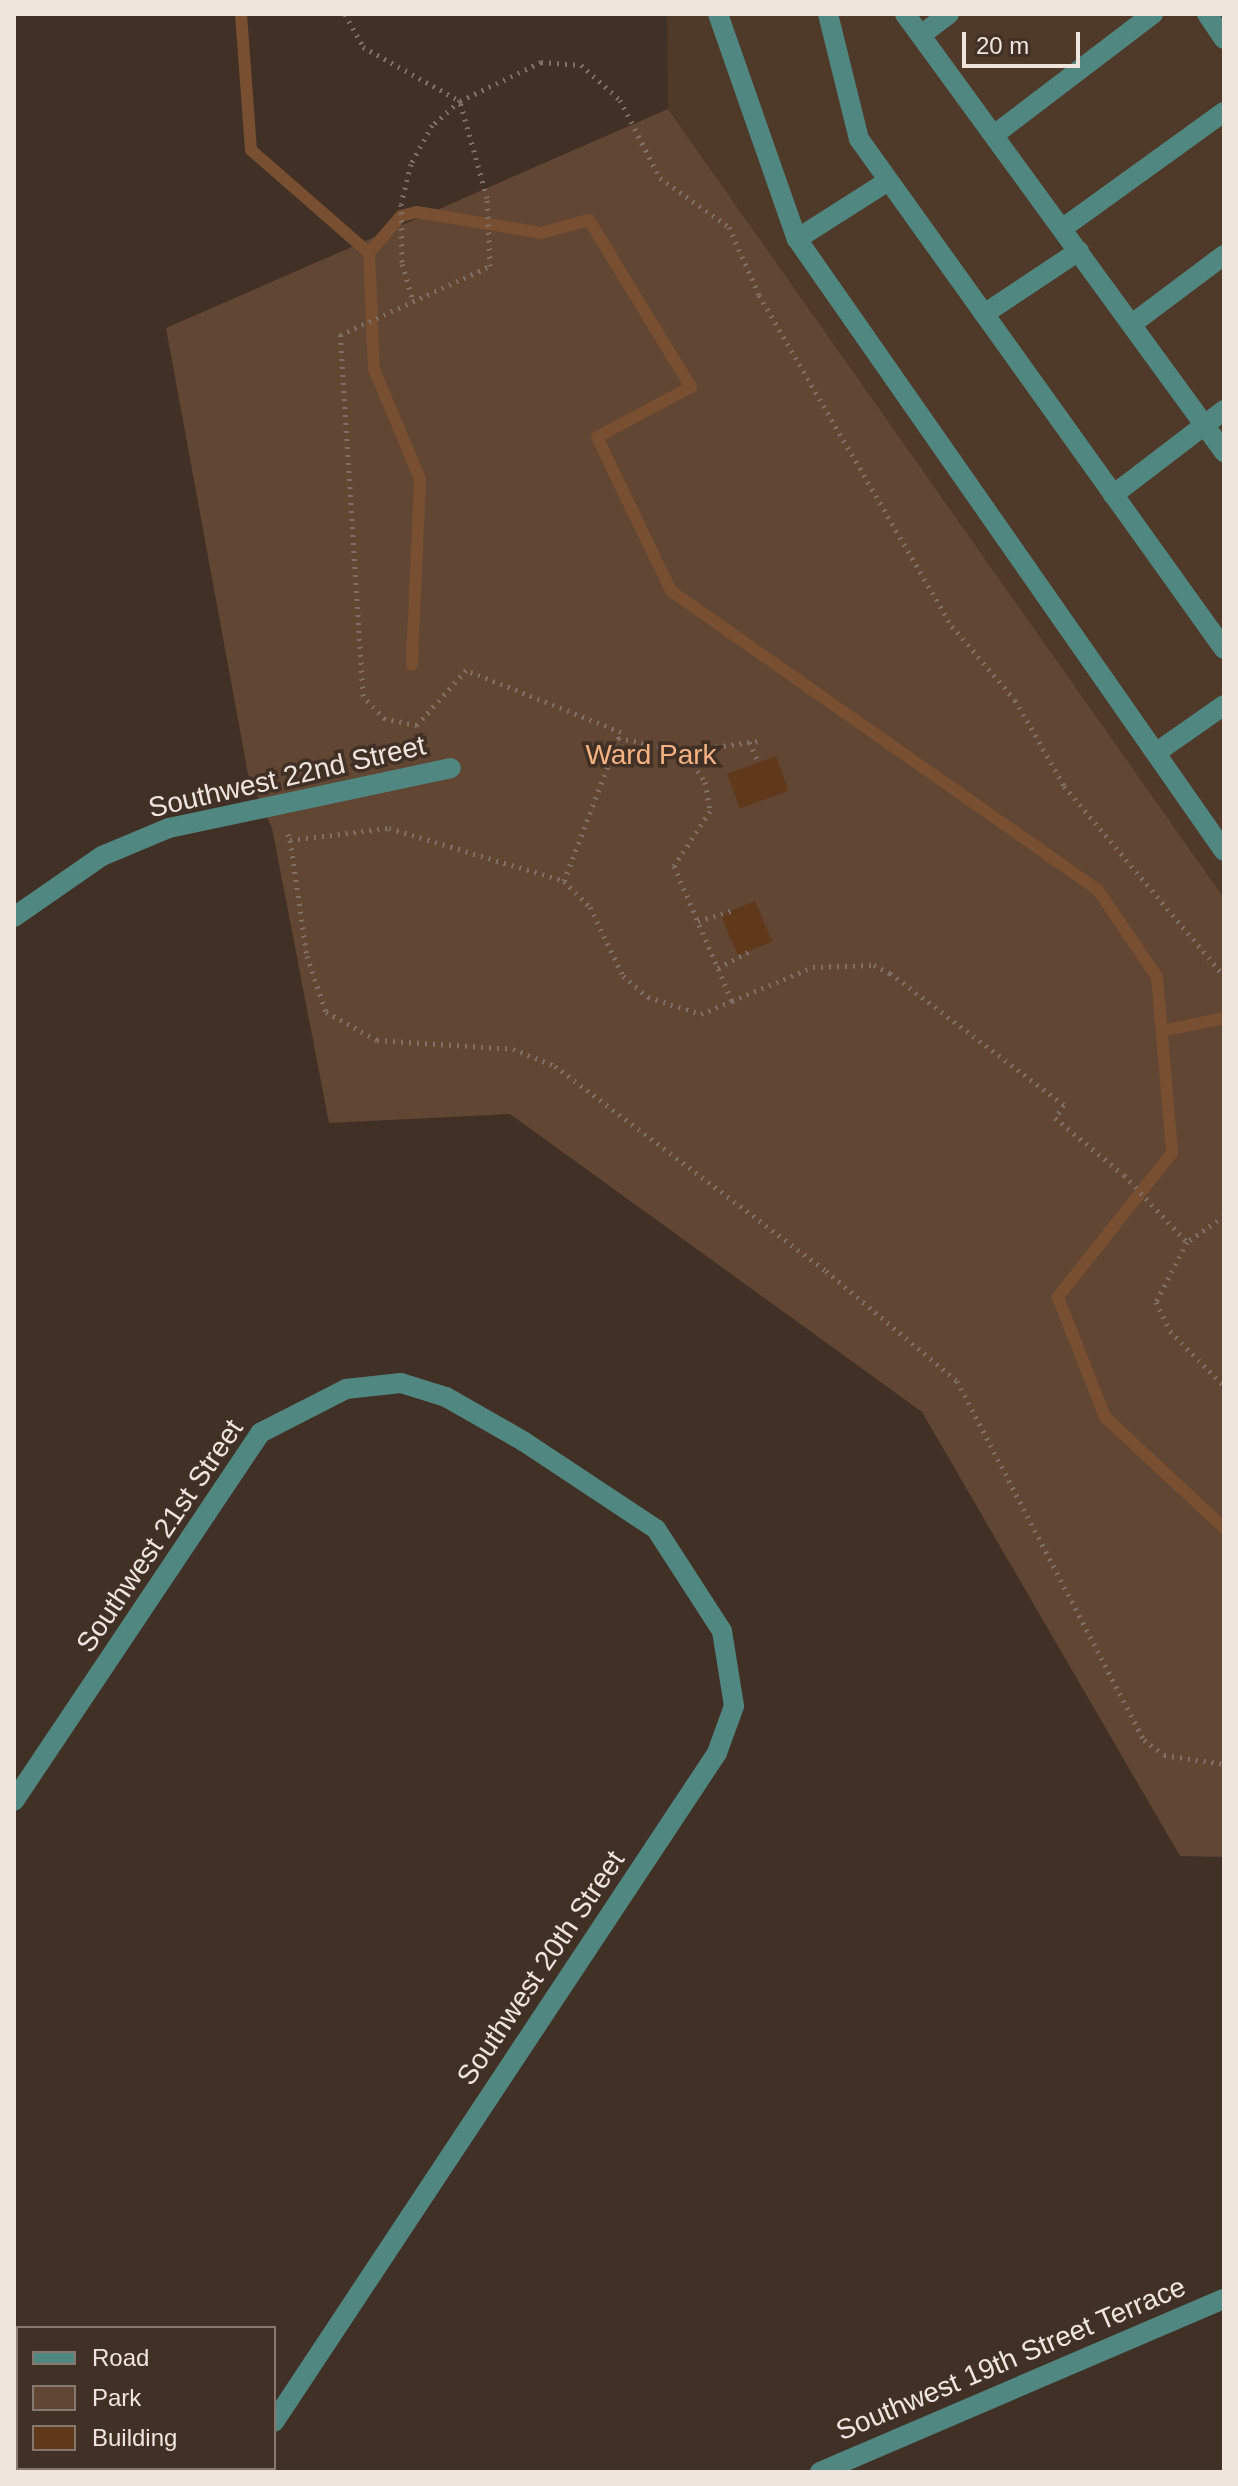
<!DOCTYPE html>
<html>
<head>
<meta charset="utf-8">
<style>
  body { margin:0 }
  #map { position:relative; width:1238px; height:2486px; overflow:hidden; background:#413025; font-family:Helvetica,sans-serif }
  div>[style] { position:absolute }
  [style*='--x'] { left:calc(var(--x)*1px); top:calc(var(--y)*1px); width:calc(var(--w)*1px); rotate:calc(var(--a)*1deg) }
  .built>* { inset:0; background:#4f3929 }
  .green>* { inset:0; background:#604633 }
  .stream>* { height:12px; margin:-6px; padding:0 6px; transform-origin:6px; border-radius:6px; background:#784f31 }
  .building>* { inset:0; background:#60391b; transform-origin:0 0 }
  .path>* { height:5px; margin-top:-2.5px; transform-origin:0; background:repeating-linear-gradient(90deg,#7e7066 0 2px,transparent 0 8px) }
  .minor>* { height:20px; margin:-10px; padding:0 10px; transform-origin:10px; border-radius:10px; background:#518781 }
  span { translate:-50% -50%; white-space:nowrap; text-align:center; line-height:1.15; -webkit-text-stroke:7px #413025; paint-order:stroke }
  .park-label { font-size:28px; color:#f5b282 }
  .street-label { font-size:28px; color:#efe5dd }
  .frame { position:absolute; inset:0; border:16px solid #efe5dd; pointer-events:none }
  .legend { position:absolute; left:16px; top:2326px; width:260px; height:144px; box-sizing:border-box; background:#413025; border:2px solid #87786f; margin:0; padding:10px 14px; list-style:none; font-size:24px; color:#efe5dd }
  .legend li { display:flex; align-items:center; gap:16px; height:40px }
  .legend b { width:40px; border:2px solid #87786f }
  .scale { position:absolute; left:962px; top:32px; width:118px; height:36px; box-sizing:border-box; border:4px solid #efe5dd; border-top:0; padding-left:10px; font-size:24px; line-height:28px; white-space:nowrap; color:#efe5dd; -webkit-text-stroke:6px #413025; paint-order:stroke }
</style>
</head>
<body>
<div id="map">
  <div class="built">
    <div style="clip-path:polygon(667px 14px,1224px 14px,1224px 898px,668px 109px)"></div>
  </div>
  <div class="green">
    <div style="clip-path:polygon(668px 109px,1224px 898px,1224px 1857px,1180px 1856px,922px 1412px,510px 1114px,329px 1123px,272px 828px,248px 774px,166px 328px)"></div>
  </div>
  <div class="stream">
    <div style="--x:241;--y:14;--w:136;--a:85.8"></div>
    <div style="--x:251;--y:150;--w:157;--a:41.1"></div>
    <div style="--x:369;--y:253;--w:49;--a:-49.1"></div>
    <div style="--x:401;--y:216;--w:16;--a:-14"></div>
    <div style="--x:417;--y:212;--w:126;--a:9.6"></div>
    <div style="--x:541;--y:233;--w:50;--a:-15.2"></div>
    <div style="--x:589;--y:220;--w:196;--a:58.6"></div>
    <div style="--x:691;--y:387;--w:106;--a:152"></div>
    <div style="--x:597;--y:437;--w:171;--a:64.3"></div>
    <div style="--x:671;--y:591;--w:521;--a:35"></div>
    <div style="--x:1098;--y:890;--w:105;--a:55.9"></div>
    <div style="--x:1157;--y:977;--w:177;--a:85.1"></div>
    <div style="--x:1172;--y:1153;--w:184;--a:128.4"></div>
    <div style="--x:1058;--y:1297;--w:129;--a:68.6"></div>
    <div style="--x:1105;--y:1417;--w:163;--a:43"></div>
    <div style="--x:369;--y:253;--w:116;--a:87.5"></div>
    <div style="--x:374;--y:369;--w:119;--a:67.3"></div>
    <div style="--x:420;--y:479;--w:186;--a:92.5"></div>
    <div style="--x:1162;--y:1031;--w:63;--a:-11.8"></div>
  </div>
  <div class="building">
    <div style="left:776px;top:756px;width:37px;height:52px;rotate:70deg"></div>
    <div style="left:755px;top:901px;width:44px;height:37px;rotate:67deg"></div>
  </div>
  <div class="path">
    <div style="--x:345;--y:14;--w:38;--a:61"></div>
    <div style="--x:363;--y:47;--w:111;--a:29.1"></div>
    <div style="--x:460;--y:101;--w:37;--a:139"></div>
    <div style="--x:432;--y:125;--w:44;--a:118.3"></div>
    <div style="--x:411;--y:164;--w:41;--a:104"></div>
    <div style="--x:401;--y:204;--w:60;--a:89"></div>
    <div style="--x:402;--y:264;--w:38;--a:73"></div>
    <div style="--x:618;--y:738;--w:67;--a:11.1"></div>
    <div style="--x:684;--y:751;--w:76;--a:-7.6"></div>
    <div style="--x:749;--y:742;--w:23;--a:65"></div>
    <div style="--x:684;--y:751;--w:37;--a:56"></div>
    <div style="--x:705;--y:782;--w:29;--a:80"></div>
    <div style="--x:710;--y:811;--w:66;--a:123.2"></div>
    <div style="--x:674;--y:866;--w:147;--a:66.8"></div>
    <div style="--x:732;--y:1001;--w:88;--a:-22.8"></div>
    <div style="--x:813;--y:967;--w:61;--a:-1.9"></div>
    <div style="--x:874;--y:965;--w:18;--a:27"></div>
    <div style="--x:890;--y:973;--w:218;--a:37.2"></div>
    <div style="--x:1064;--y:1105;--w:16;--a:125"></div>
    <div style="--x:1055;--y:1118;--w:89;--a:39.6"></div>
    <div style="--x:1124;--y:1175;--w:92;--a:46.8"></div>
    <div style="--x:288;--y:834;--w:6;--a:72"></div>
    <div style="--x:290;--y:840;--w:100;--a:-6.9"></div>
    <div style="--x:389;--y:828;--w:183;--a:16.8"></div>
    <div style="--x:564;--y:881;--w:160;--a:-69.1"></div>
    <div style="--x:621;--y:732;--w:167;--a:-158.2"></div>
    <div style="--x:466;--y:670;--w:74;--a:131.7"></div>
    <div style="--x:417;--y:725;--w:33;--a:-169"></div>
    <div style="--x:385;--y:719;--w:32;--a:-134"></div>
    <div style="--x:363;--y:696;--w:362;--a:-93.6"></div>
    <div style="--x:340;--y:335;--w:165;--a:-24.7"></div>
    <div style="--x:490;--y:266;--w:68;--a:-92.5"></div>
    <div style="--x:487;--y:198;--w:101;--a:-105.6"></div>
    <div style="--x:460;--y:101;--w:90;--a:-25.7"></div>
    <div style="--x:541;--y:62;--w:40;--a:4.3"></div>
    <div style="--x:581;--y:65;--w:52;--a:41.9"></div>
    <div style="--x:620;--y:100;--w:88;--a:62.9"></div>
    <div style="--x:660;--y:178;--w:85;--a:35.4"></div>
    <div style="--x:729;--y:227;--w:74;--a:66.2"></div>
    <div style="--x:759;--y:295;--w:383;--a:59.8"></div>
    <div style="--x:952;--y:626;--w:97;--a:49.6"></div>
    <div style="--x:1015;--y:700;--w:99;--a:60.3"></div>
    <div style="--x:1064;--y:786;--w:248;--a:49.9"></div>
    <div style="--x:290;--y:840;--w:117;--a:81.7"></div>
    <div style="--x:307;--y:956;--w:59;--a:71.3"></div>
    <div style="--x:326;--y:1012;--w:58;--a:28.8"></div>
    <div style="--x:377;--y:1040;--w:136;--a:3.8"></div>
    <div style="--x:513;--y:1049;--w:45;--a:22"></div>
    <div style="--x:555;--y:1066;--w:340;--a:37.1"></div>
    <div style="--x:826;--y:1271;--w:171;--a:40"></div>
    <div style="--x:957;--y:1381;--w:405;--a:62.5"></div>
    <div style="--x:1144;--y:1740;--w:25;--a:37"></div>
    <div style="--x:1164;--y:1755;--w:61;--a:8.5"></div>
    <div style="--x:564;--y:881;--w:37;--a:45"></div>
    <div style="--x:590;--y:907;--w:76;--a:64.4"></div>
    <div style="--x:623;--y:976;--w:33;--a:40"></div>
    <div style="--x:648;--y:997;--w:56;--a:17.8"></div>
    <div style="--x:701;--y:1014;--w:34;--a:-23"></div>
    <div style="--x:698;--y:921;--w:37;--a:-17"></div>
    <div style="--x:718;--y:968;--w:36;--a:-28"></div>
    <div style="--x:1224;--y:1216;--w:45;--a:144.9"></div>
    <div style="--x:1187;--y:1242;--w:68;--a:117.3"></div>
    <div style="--x:1156;--y:1302;--w:32;--a:64"></div>
    <div style="--x:1170;--y:1331;--w:77;--a:45.5"></div>
  </div>
  <div class="minor">
    <div style="--x:718;--y:14;--w:238;--a:70.7"></div>
    <div style="--x:828;--y:14;--w:129;--a:76.1"></div>
    <div style="--x:859;--y:139;--w:627;--a:54.41"></div>
    <div style="--x:905;--y:14;--w:542;--a:53.93"></div>
    <div style="--x:1207;--y:14;--w:30;--a:56"></div>
    <div style="--x:921;--y:35;--w:35;--a:-37"></div>
    <div style="--x:994;--y:135;--w:200;--a:-37.3"></div>
    <div style="--x:888;--y:181;--w:108;--a:147.5"></div>
    <div style="--x:797;--y:239;--w:746;--a:55.1"></div>
    <div style="--x:1063;--y:228;--w:198;--a:-35.8"></div>
    <div style="--x:984;--y:314;--w:114;--a:-33.6"></div>
    <div style="--x:1132;--y:324;--w:115;--a:-36.9"></div>
    <div style="--x:1113;--y:495;--w:140;--a:-37.4"></div>
    <div style="--x:1157;--y:752;--w:82;--a:-35"></div>
    <div style="--x:14;--y:917;--w:107;--a:-34.7"></div>
    <div style="--x:102;--y:856;--w:73;--a:-22.7"></div>
    <div style="--x:169;--y:828;--w:288;--a:-12"></div>
    <div style="--x:14;--y:1801;--w:443;--a:-56.2"></div>
    <div style="--x:260;--y:1433;--w:97;--a:-27.1"></div>
    <div style="--x:346;--y:1389;--w:55;--a:-6.2"></div>
    <div style="--x:401;--y:1383;--w:47;--a:17.3"></div>
    <div style="--x:446;--y:1397;--w:89;--a:29.7"></div>
    <div style="--x:523;--y:1441;--w:159;--a:33.5"></div>
    <div style="--x:656;--y:1529;--w:121;--a:57.1"></div>
    <div style="--x:722;--y:1631;--w:76;--a:80.9"></div>
    <div style="--x:734;--y:1706;--w:50;--a:109.9"></div>
    <div style="--x:717;--y:1753;--w:802;--a:123.51"></div>
    <div style="--x:241;--y:2472;--w:4;--a:-63"></div>
    <div style="--x:820;--y:2472;--w:439;--a:-23.2"></div>
  </div>
  <div class="park-label">
    <span style="left:651px;top:755px">Ward Park</span>
  </div>
  <div class="street-label">
    <span style="left:287px;top:777px;rotate:-13deg">Southwest 22nd Street</span>
    <span style="left:160px;top:1536px;rotate:-56deg">Southwest 21st Street</span>
    <span style="left:541px;top:1968px;rotate:-56deg">Southwest 20th Street</span>
    <span style="left:1011px;top:2359px;rotate:-23deg">Southwest 19th Street Terrace</span>
  </div>
  <div class="frame"></div>
  <ul class="legend">
  <li><b style="height:10px;background:#518781"></b>Road</li>
  <li><b style="height:22px;background:#604633"></b>Park</li>
  <li><b style="height:22px;background:#60391b"></b>Building</li>
  </ul>
  <div class="scale">20 m</div>
</div>
</body>
</html>
